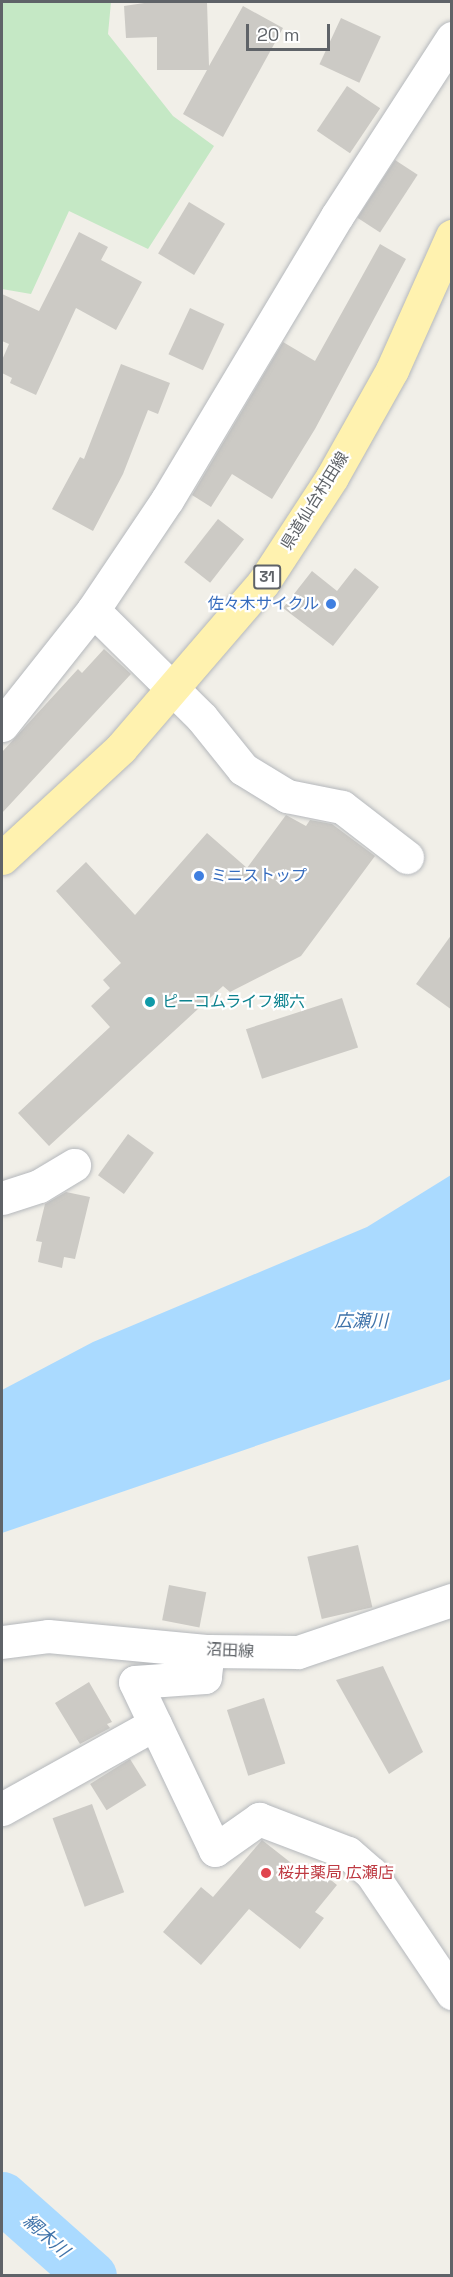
<!DOCTYPE html>
<html>
<head>
<meta charset="utf-8">
<style>
  body { margin:0 }
  #map { position:relative; width:453px; height:2277px; overflow:hidden; background:#f1efe8; font-family:"Space Grotesk","Noto Sans JP",sans-serif }
  div>[style] { position:absolute }
  [style*='--x'] { left:calc(var(--x)*1px); top:calc(var(--y)*1px); width:calc(var(--w)*1px); rotate:calc(var(--a)*1deg) }
  .green>* { inset:0; background:#c5e8c5 }
  .water>* { inset:0; background:#aadaff }
  .river>* { height:51px; margin:-25.5px; padding:0 25.5px; transform-origin:25.5px; border-radius:25.5px; background:#aadaff }
  .building>* { inset:0; background:#cccac5; transform-origin:0 0 }
  .roads { filter:drop-shadow(0 0 2px #b5b8bc) drop-shadow(0 0 2px #b5b8bc) }
  .minor>* { height:33px; margin:-16.5px; padding:0 16.5px; transform-origin:16.5px; border-radius:16.5px; background:#fff }
  .major>* { height:33px; margin:-16.5px; padding:0 16.5px; transform-origin:16.5px; border-radius:16.5px; background:#fff2af }
  .dots>* { width:16px; height:16px; translate:-50% -50%; box-sizing:border-box; border:3px solid #fff; border-radius:50% }
  span { translate:-50% -50%; white-space:nowrap; text-align:center; line-height:1.15; -webkit-text-stroke:4.5px #fff; paint-order:stroke }
  .shield-label span { padding:2px 4px; background:#fff; border:2px solid; border-radius:4px; -webkit-text-stroke-width:0 }
  .shield-label { font-size:15px; color:#5f6368; font-weight:700 }
  .street-label { font-size:16px; color:#5f6368 }
  .shop-label { font-size:16px; color:#366cbe }
  .right { translate:-100% -50%; text-align:right }
  .left { translate:0 -50%; text-align:left }
  .culture-label { font-size:16px; color:#0d838f }
  .health-label { font-size:16px; color:#be3a42 }
  .water-label { font-size:18px; color:#4174aa; font-style:italic }
  .frame { position:absolute; inset:0; border:3px solid #5f6368; pointer-events:none }
  .scale { position:absolute; left:246px; top:24px; width:84px; height:27px; box-sizing:border-box; border:3px solid #5f6368; border-top:0; padding-left:8px; font-size:18px; line-height:21px; white-space:nowrap; color:#5f6368; -webkit-text-stroke:4px #fff; paint-order:stroke }
</style>
</head>
<body>
<div id="map">
  <div class="green">
    <div style="clip-path:polygon(2px 2px,111px 2px,108px 34px,173px 116px,214px 146px,148px 249px,69px 211px,31px 294px,2px 289px)"></div>
  </div>
  <div class="water">
    <div style="clip-path:polygon(451px 1175px,451px 1379px,2px 1533px,2px 1390px,93px 1342px,367px 1227px)"></div>
  </div>
  <div class="river">
    <div style="--x:2;--y:2197;--w:119;--a:41.6"></div>
  </div>
  <div class="building">
    <div style="clip-path:polygon(151px 2px,207px 2px,209px 66px,243px 6px,283px 28px,223px 137px,183px 114px,207px 70px,157px 70px,157px 37px,126px 38px,124px 6px)"></div>
    <div style="left:341px;top:18px;width:44px;height:51px;rotate:25deg"></div>
    <div style="left:347px;top:86px;width:40px;height:54px;rotate:34deg"></div>
    <div style="left:395px;top:160px;width:27px;height:69px;rotate:33deg"></div>
    <div style="left:189px;top:202px;width:42px;height:60px;rotate:31deg"></div>
    <div style="clip-path:polygon(79px 232px,108px 247px,101px 260px,142px 282px,116px 330px,76px 308px,36px 395px,10px 383px,12px 378px,2px 373px,2px 360px,9px 344px,2px 341px,2px 294px,39px 311px)"></div>
    <div style="clip-path:polygon(380px 244px,406px 259px,315px 429px,272px 499px,232px 474px,211px 507px,192px 495px,283px 342px,315px 361px)"></div>
    <div style="left:190px;top:308px;width:38px;height:51px;rotate:25deg"></div>
    <div style="clip-path:polygon(121px 364px,170px 383px,158px 414px,148px 410px,123px 474px,93px 531px,52px 509px,80px 457px,84px 459px)"></div>
    <div style="left:218px;top:519px;width:33px;height:55px;rotate:38deg"></div>
    <div style="clip-path:polygon(355px 568px,379px 587px,333px 646px,283px 608px,312px 571px,337px 591px)"></div>
    <div style="clip-path:polygon(104px 649px,131px 674px,2px 813px,2px 752px,78px 669px,82px 673px)"></div>
    <div style="clip-path:polygon(286px 815px,306px 826px,310px 820px,332px 824px,375px 856px,301px 956px,230px 992px,223px 986px,49px 1146px,18px 1113px,110px 1027px,91px 1006px,110px 988px,103px 980px,121px 963px,56px 891px,86px 862px,135px 915px,207px 833px,247px 868px)"></div>
    <div style="clip-path:polygon(452px 934px,452px 1010px,416px 984px)"></div>
    <div style="left:342px;top:998px;width:52px;height:101px;rotate:72deg"></div>
    <div style="left:128px;top:1134px;width:32px;height:51px;rotate:36deg"></div>
    <div style="clip-path:polygon(66px 1192px,90px 1197px,75px 1259px,64px 1257px,62px 1268px,38px 1262px,42px 1242px,36px 1241px,45px 1204px)"></div>
    <div style="left:358px;top:1545px;width:64px;height:52px;rotate:77deg"></div>
    <div style="left:169px;top:1585px;width:38px;height:36px;rotate:11deg"></div>
    <div style="clip-path:polygon(383px 1666px,423px 1752px,389px 1774px,336px 1680px)"></div>
    <div style="clip-path:polygon(89px 1682px,112px 1722px,107px 1724px,110px 1728px,80px 1744px,55px 1703px)"></div>
    <div style="left:264px;top:1698px;width:69px;height:39px;rotate:72deg"></div>
    <div style="left:130px;top:1759px;width:31px;height:47px;rotate:58deg"></div>
    <div style="left:92px;top:1804px;width:94px;height:42px;rotate:70deg"></div>
    <div style="clip-path:polygon(262px 1840px,309px 1877px,316px 1868px,337px 1885px,315px 1912px,324px 1918px,300px 1949px,249px 1909px,201px 1965px,163px 1932px,201px 1887px,213px 1897px)"></div>
  </div>
  <div class="roads">
    <div class="minor">
      <div style="--x:93;--y:610;--w:153;--a:44.7"></div>
      <div style="--x:202;--y:718;--w:65;--a:51.2"></div>
      <div style="--x:243;--y:769;--w:52;--a:31.5"></div>
      <div style="--x:287;--y:796;--w:56;--a:11.3"></div>
      <div style="--x:342;--y:807;--w:82;--a:37.6"></div>
      <div style="--x:2;--y:725;--w:147;--a:-51.6"></div>
      <div style="--x:93;--y:610;--w:133;--a:-56.1"></div>
      <div style="--x:167;--y:500;--w:331;--a:-59.1"></div>
      <div style="--x:337;--y:216;--w:212;--a:-57.1"></div>
      <div style="--x:2;--y:1198;--w:39;--a:-18"></div>
      <div style="--x:39;--y:1186;--w:41;--a:-31"></div>
      <div style="--x:2;--y:1642;--w:46;--a:-7.4"></div>
      <div style="--x:48;--y:1636;--w:161;--a:5.4"></div>
      <div style="--x:208;--y:1651;--w:90;--a:0.6"></div>
      <div style="--x:298;--y:1652;--w:163;--a:-18.7"></div>
      <div style="--x:208;--y:1651;--w:26;--a:97"></div>
      <div style="--x:205;--y:1677;--w:70;--a:175.9"></div>
      <div style="--x:135;--y:1682;--w:186;--a:64.5"></div>
      <div style="--x:215;--y:1850;--w:54;--a:-35.2"></div>
      <div style="--x:259;--y:1819;--w:95;--a:20.9"></div>
      <div style="--x:348;--y:1853;--w:30;--a:41"></div>
      <div style="--x:371;--y:1873;--w:145;--a:56"></div>
      <div style="--x:2;--y:1809;--w:175;--a:-29.1"></div>
    </div>
    <div class="major">
      <div style="--x:2;--y:858;--w:162;--a:-42.7"></div>
      <div style="--x:121;--y:748;--w:218;--a:-49.3"></div>
      <div style="--x:263;--y:583;--w:126;--a:-56.9"></div>
      <div style="--x:332;--y:477;--w:123;--a:-60.7"></div>
      <div style="--x:392;--y:370;--w:147;--a:-65.9"></div>
    </div>
  </div>
  <div class="dots">
    <div style="left:331px;top:604px;background:#3f7fe0"></div>
    <div style="left:199px;top:876px;background:#3f7fe0"></div>
    <div style="left:150px;top:1002px;background:#0f9aa8"></div>
    <div style="left:266px;top:1873px;background:#e0444e"></div>
  </div>
  <div class="shield-label">
    <span style="left:267px;top:577px">31</span>
  </div>
  <div class="street-label">
    <span style="left:315px;top:501px;rotate:-58deg">県道仙台村田線</span>
    <span style="left:230px;top:1651px;rotate:3deg">沼田線</span>
  </div>
  <div class="shop-label">
    <span class="right" style="left:319px;top:604px">佐々木サイクル</span>
    <span class="left" style="left:211px;top:876px">ミニストップ</span>
  </div>
  <div class="culture-label">
    <span class="left" style="left:162px;top:1002px">ピーコムライフ郷六</span>
  </div>
  <div class="health-label">
    <span class="left" style="left:278px;top:1873px">桜井薬局 広瀬店</span>
  </div>
  <div class="water-label">
    <span style="left:361px;top:1321px">広瀬川</span>
    <span style="left:46px;top:2236px;rotate:41deg">網木川</span>
  </div>
  <div class="frame"></div>
  <div class="scale">20 m</div>
</div>
</body>
</html>
